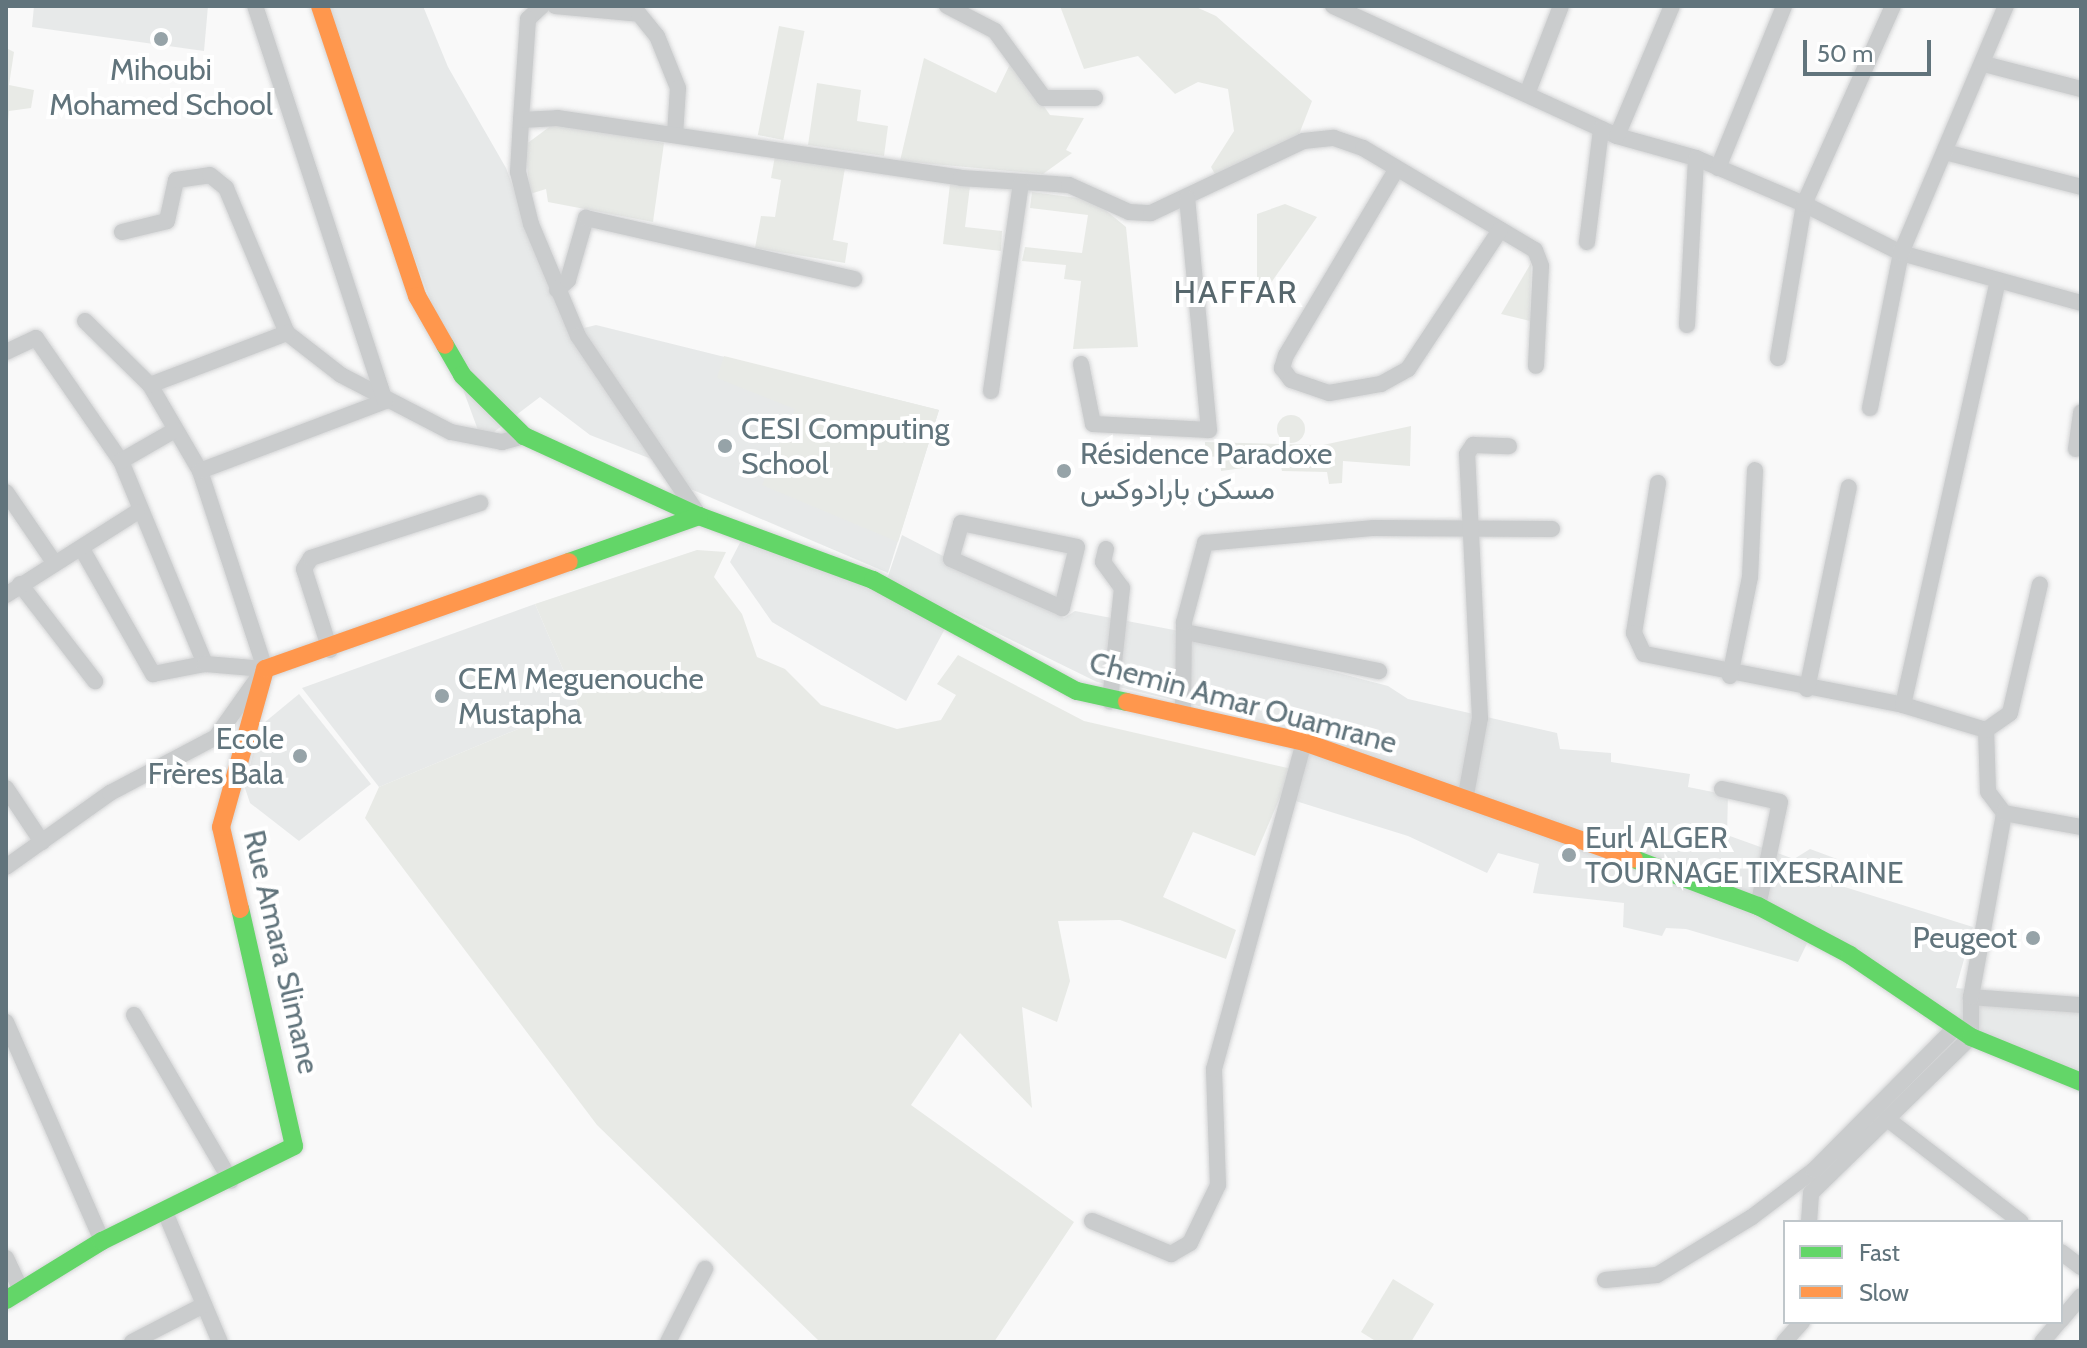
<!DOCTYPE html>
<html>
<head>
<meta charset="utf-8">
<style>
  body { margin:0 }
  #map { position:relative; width:2087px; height:1348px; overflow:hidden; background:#f9f9f9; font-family:Cabin,Vazirmatn,sans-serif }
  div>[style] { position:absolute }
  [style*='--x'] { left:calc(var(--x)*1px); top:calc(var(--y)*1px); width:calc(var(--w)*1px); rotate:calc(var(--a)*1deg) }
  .built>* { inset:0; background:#e7e9e9 }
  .green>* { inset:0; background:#e8eae6; transform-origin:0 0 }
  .round { border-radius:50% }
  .roads { filter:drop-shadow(0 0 2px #d4d5d6) drop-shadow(0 0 2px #d4d5d6) }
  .street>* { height:16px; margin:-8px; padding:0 8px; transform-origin:8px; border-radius:8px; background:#cacccd }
  .fast>* { height:18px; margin:-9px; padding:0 9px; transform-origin:9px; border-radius:9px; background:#63d668 }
  .slow>* { height:18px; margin:-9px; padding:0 9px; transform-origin:9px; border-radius:9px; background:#ff974d }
  .dots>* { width:22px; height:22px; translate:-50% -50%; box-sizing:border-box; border:4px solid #fff; border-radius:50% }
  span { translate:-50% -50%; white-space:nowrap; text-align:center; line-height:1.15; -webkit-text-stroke:8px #fff; paint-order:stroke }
  .poi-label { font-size:30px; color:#61747c }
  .left { translate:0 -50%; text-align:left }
  .right { translate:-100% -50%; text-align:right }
  .street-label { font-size:30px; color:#61747c }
  .neighbourhood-label { font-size:32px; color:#57676d; letter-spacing:2px }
  .frame { position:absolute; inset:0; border:8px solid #61747c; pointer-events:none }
  .legend { position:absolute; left:1783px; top:1220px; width:280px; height:104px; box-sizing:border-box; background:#fff; border:2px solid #c0c7cb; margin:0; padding:10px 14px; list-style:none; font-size:24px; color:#61747c }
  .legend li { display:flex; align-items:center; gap:16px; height:40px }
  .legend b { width:40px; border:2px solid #c0c7cb }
  .scale { position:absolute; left:1803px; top:40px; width:128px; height:36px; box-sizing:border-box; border:4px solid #61747c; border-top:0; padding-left:10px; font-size:24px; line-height:28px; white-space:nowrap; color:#61747c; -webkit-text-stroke:6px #fff; paint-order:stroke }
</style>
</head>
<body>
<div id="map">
  <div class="built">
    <div style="clip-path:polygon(34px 6px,208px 6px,204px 51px,32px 27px)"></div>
    <div style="clip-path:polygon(322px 6px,423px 6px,448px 67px,506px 168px,550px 285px,584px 328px,596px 325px,939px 410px,888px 573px,686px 487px,659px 462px,590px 435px,540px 397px,482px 441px)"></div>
    <div style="clip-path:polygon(744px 535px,882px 594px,902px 535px,1064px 618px,1075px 611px,1174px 630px,1388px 686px,1408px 699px,1557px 733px,1560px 749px,1611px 753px,1611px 762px,1690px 774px,1688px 787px,1728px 795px,1727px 835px,1794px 859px,1810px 849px,1837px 859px,1835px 884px,1973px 927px,1956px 988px,2081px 998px,2081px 1075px,1974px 1032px,1815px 927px,1798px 962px,1686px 929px,1666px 928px,1662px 936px,1623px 927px,1624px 903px,1533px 893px,1539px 864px,1498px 853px,1487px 873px,1408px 836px,1286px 798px,1309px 732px,1097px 682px,954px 612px,906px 701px,772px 622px,730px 562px)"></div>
    <div style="clip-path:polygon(535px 604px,578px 704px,379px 787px,302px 688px)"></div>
    <div style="clip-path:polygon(299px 694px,371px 784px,299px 841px,250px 803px,245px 788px,259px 727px)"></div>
  </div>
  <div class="green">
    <div style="clip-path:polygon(1060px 6px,1194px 6px,1216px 16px,1312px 101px,1298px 137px,1217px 178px,1211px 167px,1234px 131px,1228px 89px,1198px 82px,1175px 94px,1138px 56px,1084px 69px)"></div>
    <div style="left:779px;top:26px;width:26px;height:111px;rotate:11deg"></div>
    <div style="clip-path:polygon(6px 48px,14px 52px,9px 85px,34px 90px,31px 108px,9px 111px,6px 144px)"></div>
    <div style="clip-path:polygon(924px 58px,996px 93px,1012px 60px,1050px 115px,1084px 118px,1066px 150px,1072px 153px,1043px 174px,900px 161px)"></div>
    <div style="clip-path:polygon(817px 83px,861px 90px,857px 121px,888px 126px,884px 156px,808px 145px)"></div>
    <div style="clip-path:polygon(556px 122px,664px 143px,653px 222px,548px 202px,546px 189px,530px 194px,525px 145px)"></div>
    <div style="clip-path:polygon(775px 156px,845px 168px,833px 240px,848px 243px,845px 263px,755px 248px,761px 216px,775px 217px,781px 180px,771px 178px)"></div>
    <div style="clip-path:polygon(950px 184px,970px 186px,965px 227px,1002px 231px,1001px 251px,943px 244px)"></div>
    <div style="clip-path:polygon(1032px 192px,1093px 200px,1126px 227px,1138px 347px,1073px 349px,1081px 281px,1064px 279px,1066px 265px,1022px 261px,1025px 247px,1082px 253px,1088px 215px,1030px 208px)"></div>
    <div style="clip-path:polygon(1285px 204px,1317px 217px,1257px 303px,1257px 214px)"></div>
    <div style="clip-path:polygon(1531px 263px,1530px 321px,1501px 314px)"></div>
    <div style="clip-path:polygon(724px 356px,939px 410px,898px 542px,762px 485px,795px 409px,717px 378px)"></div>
    <div class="round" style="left:1277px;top:415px;width:28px;height:28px"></div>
    <div style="clip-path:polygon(1411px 426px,1410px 466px,1343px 461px,1342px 483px,1329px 484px,1327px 472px,1282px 471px,1280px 463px,1221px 471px,1220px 457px,1205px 456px,1205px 442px,1323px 445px)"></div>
    <div style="clip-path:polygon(697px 550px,726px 552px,714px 577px,742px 614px,757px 657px,785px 669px,821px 705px,897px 729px,941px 720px,956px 695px,937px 684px,958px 655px,1084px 721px,1292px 769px,1255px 856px,1193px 832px,1163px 897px,1236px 930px,1226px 959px,1120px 920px,1058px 921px,1070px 981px,1057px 1022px,1022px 1007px,1032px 1108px,960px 1033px,911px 1105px,1074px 1222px,994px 1342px,820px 1342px,597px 1125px,365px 818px,379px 787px,578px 704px,535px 604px)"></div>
    <div style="clip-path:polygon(1393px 1279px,1434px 1304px,1411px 1342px,1377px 1342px,1361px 1332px)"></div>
  </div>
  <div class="roads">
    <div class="street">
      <div style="--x:542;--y:6;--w:19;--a:137"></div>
      <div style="--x:528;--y:19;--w:101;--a:94"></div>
      <div style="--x:521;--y:120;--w:52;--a:93.3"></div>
      <div style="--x:518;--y:172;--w:54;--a:76"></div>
      <div style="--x:531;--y:224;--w:121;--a:67.2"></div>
      <div style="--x:578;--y:336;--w:215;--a:56"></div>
      <div style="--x:555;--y:6;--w:84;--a:5.4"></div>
      <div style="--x:639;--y:14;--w:28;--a:51"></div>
      <div style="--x:657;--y:36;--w:56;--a:68"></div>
      <div style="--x:678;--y:88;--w:47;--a:93.7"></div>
      <div style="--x:947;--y:6;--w:54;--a:27.5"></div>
      <div style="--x:995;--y:31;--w:83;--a:53.8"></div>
      <div style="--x:1044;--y:98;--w:51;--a:0"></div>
      <div style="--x:1333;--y:6;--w:312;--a:24.6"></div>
      <div style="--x:1617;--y:136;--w:82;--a:15.6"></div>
      <div style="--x:1696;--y:158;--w:117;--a:23.1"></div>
      <div style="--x:1804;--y:204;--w:109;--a:26.8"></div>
      <div style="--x:1901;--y:253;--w:187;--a:15.5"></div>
      <div style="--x:1984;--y:64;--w:100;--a:14.5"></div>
      <div style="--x:1527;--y:94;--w:94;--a:-68.9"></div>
      <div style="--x:521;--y:120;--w:36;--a:-3"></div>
      <div style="--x:557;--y:118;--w:408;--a:8.4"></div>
      <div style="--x:961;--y:178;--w:108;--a:3.7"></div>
      <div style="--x:1069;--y:185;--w:66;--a:24.2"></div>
      <div style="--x:1129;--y:212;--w:22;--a:3"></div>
      <div style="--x:1151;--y:213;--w:168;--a:-25.3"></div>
      <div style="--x:1303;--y:141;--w:31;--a:-6"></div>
      <div style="--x:1334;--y:138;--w:31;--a:19"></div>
      <div style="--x:1363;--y:148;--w:200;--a:30.7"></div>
      <div style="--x:1535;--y:250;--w:17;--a:69"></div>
      <div style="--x:1541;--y:266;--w:100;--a:92.9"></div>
      <div style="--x:1617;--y:136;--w:141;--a:-67.1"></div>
      <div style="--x:1945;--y:152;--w:140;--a:14.4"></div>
      <div style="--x:1718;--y:168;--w:175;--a:-67.8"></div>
      <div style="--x:1396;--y:170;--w:215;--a:120.7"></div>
      <div style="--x:1286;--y:355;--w:14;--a:107"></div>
      <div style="--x:1282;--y:368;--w:15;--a:53"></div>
      <div style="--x:1291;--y:380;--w:40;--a:18.9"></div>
      <div style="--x:1329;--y:393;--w:53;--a:-9.8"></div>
      <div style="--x:1381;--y:384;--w:31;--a:-29"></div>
      <div style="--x:1408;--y:369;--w:167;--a:-56.5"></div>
      <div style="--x:122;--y:232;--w:46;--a:-13.7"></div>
      <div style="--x:167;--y:221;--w:42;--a:-77.6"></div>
      <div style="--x:176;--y:180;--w:34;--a:-8"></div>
      <div style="--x:210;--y:175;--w:21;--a:39"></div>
      <div style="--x:226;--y:188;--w:157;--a:67.2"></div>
      <div style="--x:287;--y:333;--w:68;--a:37.9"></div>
      <div style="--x:341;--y:375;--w:124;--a:27.4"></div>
      <div style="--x:451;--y:432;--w:52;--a:11.1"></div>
      <div style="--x:502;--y:442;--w:23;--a:-15"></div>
      <div style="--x:1587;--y:242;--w:114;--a:-82.9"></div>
      <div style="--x:557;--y:290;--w:15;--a:-42"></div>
      <div style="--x:568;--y:280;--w:65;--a:-73.8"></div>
      <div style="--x:586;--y:218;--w:275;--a:12.8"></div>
      <div style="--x:85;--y:321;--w:91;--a:44.6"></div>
      <div style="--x:150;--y:385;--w:99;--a:59.8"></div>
      <div style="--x:200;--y:471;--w:208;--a:71.8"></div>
      <div style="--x:1687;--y:325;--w:167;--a:-86.9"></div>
      <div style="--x:6;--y:352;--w:33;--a:-25"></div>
      <div style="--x:36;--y:338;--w:150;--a:55.4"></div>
      <div style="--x:121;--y:461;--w:220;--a:67.5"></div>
      <div style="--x:1778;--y:358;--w:156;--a:-80.4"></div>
      <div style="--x:1804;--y:204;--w:217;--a:-65.8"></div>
      <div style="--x:1081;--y:364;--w:61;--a:78.7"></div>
      <div style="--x:1093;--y:424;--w:116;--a:3"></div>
      <div style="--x:1209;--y:430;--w:232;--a:-95.4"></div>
      <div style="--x:150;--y:385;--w:147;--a:-20.8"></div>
      <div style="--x:991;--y:391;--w:209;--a:-81.8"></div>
      <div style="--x:1870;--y:408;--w:158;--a:-78.7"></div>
      <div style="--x:1901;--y:253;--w:268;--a:-67"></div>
      <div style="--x:2076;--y:449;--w:37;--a:-82"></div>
      <div style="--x:121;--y:461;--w:62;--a:-29.9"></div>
      <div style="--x:200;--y:471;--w:198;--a:-20.7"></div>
      <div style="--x:385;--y:401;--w:416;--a:-108.2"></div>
      <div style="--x:1658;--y:483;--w:152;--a:99.1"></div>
      <div style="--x:1634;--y:633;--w:23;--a:65"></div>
      <div style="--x:1644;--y:654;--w:264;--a:11.1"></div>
      <div style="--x:1903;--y:705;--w:87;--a:16.8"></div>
      <div style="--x:6;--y:492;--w:83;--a:55.7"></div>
      <div style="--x:961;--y:523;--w:118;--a:11.7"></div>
      <div style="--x:1077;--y:547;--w:63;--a:103.8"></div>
      <div style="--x:1062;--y:608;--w:121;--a:-156.2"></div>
      <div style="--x:951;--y:559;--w:37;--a:-74"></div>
      <div style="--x:82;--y:549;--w:144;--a:60.4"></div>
      <div style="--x:153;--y:674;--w:53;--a:-10.9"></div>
      <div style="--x:205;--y:664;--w:60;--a:4.8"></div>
      <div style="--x:1106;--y:549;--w:13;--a:103"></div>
      <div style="--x:1103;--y:562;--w:32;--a:54"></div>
      <div style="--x:1122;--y:588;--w:114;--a:96.1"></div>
      <div style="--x:20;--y:584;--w:123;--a:52.3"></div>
      <div style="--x:6;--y:595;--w:155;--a:-32.4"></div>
      <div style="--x:1185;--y:632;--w:198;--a:11.4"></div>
      <div style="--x:330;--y:650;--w:85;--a:-107.8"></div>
      <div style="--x:304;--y:569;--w:13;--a:-58"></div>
      <div style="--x:311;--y:558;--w:178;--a:-18"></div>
      <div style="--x:1730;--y:676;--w:101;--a:-78.6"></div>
      <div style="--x:1750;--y:577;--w:107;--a:-87.3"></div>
      <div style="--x:1807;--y:689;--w:206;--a:-78.3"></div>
      <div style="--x:1903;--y:705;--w:431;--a:-77.4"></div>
      <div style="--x:1183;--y:716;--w:94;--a:-89.4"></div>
      <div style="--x:1184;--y:622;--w:82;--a:-75.1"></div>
      <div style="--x:1205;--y:543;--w:170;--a:-5.1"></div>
      <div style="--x:1374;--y:528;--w:178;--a:0.3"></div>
      <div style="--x:6;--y:788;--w:65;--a:56.3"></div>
      <div style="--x:1722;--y:789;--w:59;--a:12.6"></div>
      <div style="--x:1780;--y:802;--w:106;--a:101.9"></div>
      <div style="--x:1466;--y:795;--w:78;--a:-79.7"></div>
      <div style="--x:1480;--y:718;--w:264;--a:-92.8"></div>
      <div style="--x:1467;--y:454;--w:11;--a:-56"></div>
      <div style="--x:1473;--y:445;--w:36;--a:2"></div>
      <div style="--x:2004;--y:813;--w:26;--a:-127"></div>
      <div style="--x:1988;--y:792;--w:62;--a:-91.8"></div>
      <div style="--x:1986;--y:730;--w:29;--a:-35"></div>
      <div style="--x:2010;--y:713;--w:132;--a:-76.9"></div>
      <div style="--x:6;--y:867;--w:128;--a:-35.4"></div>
      <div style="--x:110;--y:793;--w:120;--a:-27.8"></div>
      <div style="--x:216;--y:737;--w:71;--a:-54.7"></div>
      <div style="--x:1971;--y:997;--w:110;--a:4.2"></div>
      <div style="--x:134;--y:1015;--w:192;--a:59.7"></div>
      <div style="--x:6;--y:1022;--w:239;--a:66.3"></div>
      <div style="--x:1886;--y:1118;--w:170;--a:37.6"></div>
      <div style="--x:165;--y:1212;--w:141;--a:67.1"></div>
      <div style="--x:1092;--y:1221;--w:86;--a:22.7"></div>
      <div style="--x:1171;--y:1254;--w:22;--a:-30"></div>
      <div style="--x:1190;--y:1243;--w:64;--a:-64.2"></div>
      <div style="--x:1218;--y:1185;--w:116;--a:-92"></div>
      <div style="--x:1214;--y:1069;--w:339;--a:-74.6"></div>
      <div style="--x:1809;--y:1222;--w:29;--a:-86"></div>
      <div style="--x:1811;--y:1193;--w:223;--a:-44.3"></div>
      <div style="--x:1971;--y:1037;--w:40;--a:-90"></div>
      <div style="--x:1971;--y:997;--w:187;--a:-79.8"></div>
      <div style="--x:2004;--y:813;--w:78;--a:10.3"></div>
      <div style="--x:2061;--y:1252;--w:25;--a:37"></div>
      <div style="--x:6;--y:1258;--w:38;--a:65"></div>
      <div style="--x:1605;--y:1280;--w:52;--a:-5.5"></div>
      <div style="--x:1657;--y:1275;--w:111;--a:-31.4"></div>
      <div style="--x:1752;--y:1217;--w:78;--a:-37.2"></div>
      <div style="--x:1814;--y:1170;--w:202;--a:-45.2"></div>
      <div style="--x:2061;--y:1320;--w:31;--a:-50"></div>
      <div style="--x:132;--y:1342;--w:81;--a:-27.2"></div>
      <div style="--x:668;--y:1342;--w:82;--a:-63.1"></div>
      <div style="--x:1784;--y:1342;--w:27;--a:-48"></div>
      <div style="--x:2042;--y:1342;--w:26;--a:-50"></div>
    </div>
    <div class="fast">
      <div style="--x:445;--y:345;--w:34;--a:60"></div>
      <div style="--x:462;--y:375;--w:87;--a:44.5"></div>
      <div style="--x:524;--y:436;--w:192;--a:24.6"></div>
      <div style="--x:699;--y:516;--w:185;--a:20.2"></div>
      <div style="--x:873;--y:580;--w:232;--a:28.6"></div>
      <div style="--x:1077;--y:691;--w:51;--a:12.4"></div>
      <div style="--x:569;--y:562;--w:138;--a:-19.5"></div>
      <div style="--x:1634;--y:859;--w:133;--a:20.8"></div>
      <div style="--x:1758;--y:906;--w:104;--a:28"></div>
      <div style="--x:1850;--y:955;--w:146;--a:34.1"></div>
      <div style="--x:1971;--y:1037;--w:119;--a:22.2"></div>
      <div style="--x:6;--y:1300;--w:113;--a:-31.6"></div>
      <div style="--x:102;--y:1241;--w:214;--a:-26.3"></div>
      <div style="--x:294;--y:1146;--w:243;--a:-102.8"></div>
    </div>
    <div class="slow">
      <div style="--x:320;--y:6;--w:306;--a:71.5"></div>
      <div style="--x:417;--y:296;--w:56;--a:60.3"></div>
      <div style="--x:1127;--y:702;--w:181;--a:12.7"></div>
      <div style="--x:1304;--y:742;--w:350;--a:19.5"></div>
      <div style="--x:240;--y:909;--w:84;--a:-103"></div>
      <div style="--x:221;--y:827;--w:164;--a:-74.4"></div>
      <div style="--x:265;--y:669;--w:322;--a:-19.4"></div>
    </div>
  </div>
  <div class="dots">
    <div style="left:161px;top:39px;background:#96a3a8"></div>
    <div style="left:725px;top:446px;background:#96a3a8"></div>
    <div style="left:1064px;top:471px;background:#96a3a8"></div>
    <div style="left:442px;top:696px;background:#96a3a8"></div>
    <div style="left:300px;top:756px;background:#96a3a8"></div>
    <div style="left:1569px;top:855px;background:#96a3a8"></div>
    <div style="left:2033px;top:938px;background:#96a3a8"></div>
  </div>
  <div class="poi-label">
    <span style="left:161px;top:87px">Mihoubi<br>Mohamed School</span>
    <span class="left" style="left:741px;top:446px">CESI Computing<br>School</span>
    <span class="left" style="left:1080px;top:471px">Résidence Paradoxe<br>مسكن بارادوكس</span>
    <span class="left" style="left:458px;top:696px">CEM Meguenouche<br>Mustapha</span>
    <span class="right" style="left:284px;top:756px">Ecole<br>Frères Bala</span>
    <span class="left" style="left:1585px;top:855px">Eurl ALGER<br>TOURNAGE TIXESRAINE</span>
    <span class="right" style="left:2017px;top:938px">Peugeot</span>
  </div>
  <div class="street-label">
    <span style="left:1243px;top:703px;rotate:15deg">Chemin Amar Ouamrane</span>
    <span style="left:281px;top:952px;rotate:77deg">Rue Amara Slimane</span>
  </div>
  <div class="neighbourhood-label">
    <span style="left:1236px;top:292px">HAFFAR</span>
  </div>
  <div class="frame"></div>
  <ul class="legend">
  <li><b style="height:10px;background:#63d668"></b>Fast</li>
  <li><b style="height:10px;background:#ff974d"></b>Slow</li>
  </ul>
  <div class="scale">50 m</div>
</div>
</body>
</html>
